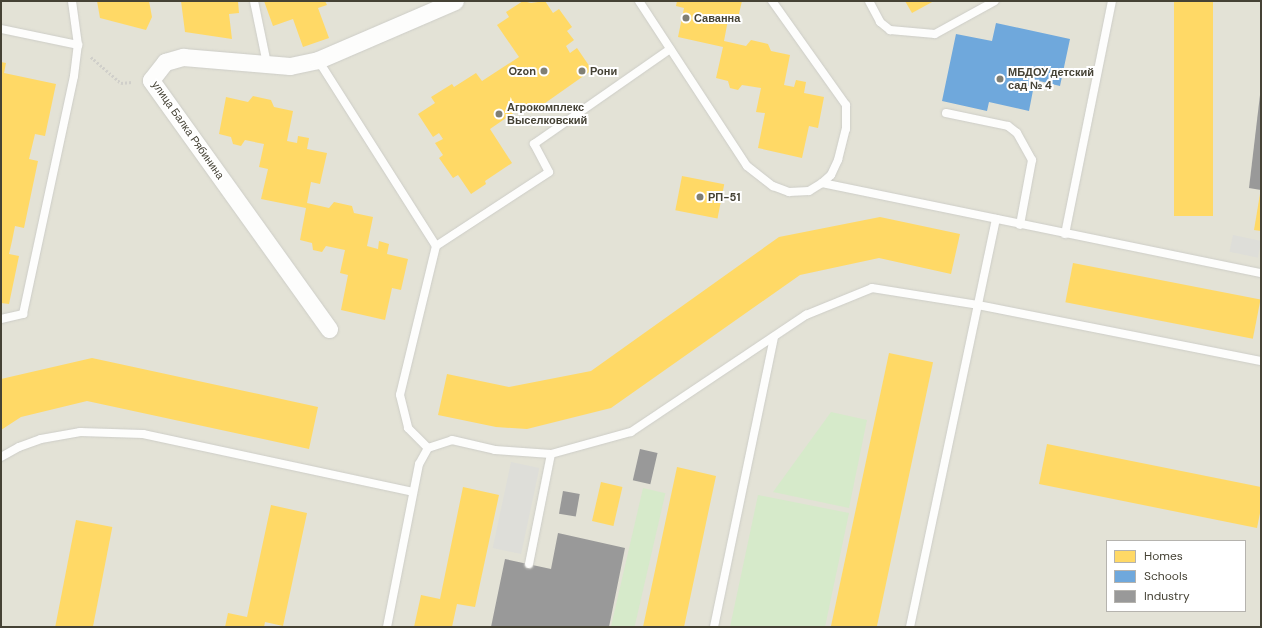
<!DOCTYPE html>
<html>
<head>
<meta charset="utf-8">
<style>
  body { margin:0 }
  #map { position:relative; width:1262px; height:628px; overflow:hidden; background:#efefe9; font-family:"DM Sans",sans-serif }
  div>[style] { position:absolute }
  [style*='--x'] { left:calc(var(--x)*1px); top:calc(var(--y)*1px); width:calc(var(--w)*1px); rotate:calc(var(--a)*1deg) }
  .residential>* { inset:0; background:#e3e2d6 }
  .green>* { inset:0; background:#d6eaca; transform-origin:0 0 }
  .parking>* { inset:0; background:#deded9; transform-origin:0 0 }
  .homes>* { inset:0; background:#ffd966; transform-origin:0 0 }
  .schools>* { inset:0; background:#6fa8dc }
  .industry>* { inset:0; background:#999; transform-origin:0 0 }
  .path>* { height:2.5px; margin-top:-1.25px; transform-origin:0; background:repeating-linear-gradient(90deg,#d0cfca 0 2px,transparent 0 4px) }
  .roads { filter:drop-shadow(0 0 1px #cdcdc7) drop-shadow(0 0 1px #cdcdc7) }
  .service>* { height:8px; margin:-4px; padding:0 4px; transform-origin:4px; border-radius:4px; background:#fdfdfc }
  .minor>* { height:17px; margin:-8.5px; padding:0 8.5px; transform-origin:8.5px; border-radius:8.5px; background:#fdfdfc }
  .dots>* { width:11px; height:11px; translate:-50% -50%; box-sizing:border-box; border:2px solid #fff; border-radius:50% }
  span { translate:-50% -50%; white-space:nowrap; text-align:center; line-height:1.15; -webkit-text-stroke:4px #fff; paint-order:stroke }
  .poi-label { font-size:11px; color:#454235; font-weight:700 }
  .left { translate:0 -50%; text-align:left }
  .right { translate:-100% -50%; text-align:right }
  .street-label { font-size:11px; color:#454235 }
  .frame { position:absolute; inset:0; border:2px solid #454235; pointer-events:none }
  .legend { position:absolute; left:1106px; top:540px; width:140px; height:72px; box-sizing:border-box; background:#fff; border:1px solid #b5b3ae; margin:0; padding:5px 7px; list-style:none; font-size:12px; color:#454235 }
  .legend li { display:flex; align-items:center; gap:8px; height:20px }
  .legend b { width:20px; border:1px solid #b5b3ae }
</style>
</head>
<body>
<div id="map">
  <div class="residential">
    <div style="clip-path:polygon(evenodd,1px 1px,1261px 1px,1261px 627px,1px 627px,1px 1px,1107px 541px,1245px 541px,1245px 611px,1107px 611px,1107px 541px)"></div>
  </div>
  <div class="green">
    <div style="clip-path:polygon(831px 412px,867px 420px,849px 508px,773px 492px)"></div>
    <div style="left:643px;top:488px;width:23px;height:142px;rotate:13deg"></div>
    <div style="clip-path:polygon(758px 495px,849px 513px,825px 627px,730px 627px)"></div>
  </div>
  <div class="parking">
    <div style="left:1233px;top:235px;width:29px;height:17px;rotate:12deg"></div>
    <div style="left:511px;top:462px;width:29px;height:88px;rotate:12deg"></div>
  </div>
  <div class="homes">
    <div style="clip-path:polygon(97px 1px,149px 1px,152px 17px,146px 30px,100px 18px)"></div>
    <div style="clip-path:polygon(181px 1px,238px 1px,239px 13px,229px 14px,232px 39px,185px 32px)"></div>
    <div style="clip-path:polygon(264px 1px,325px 1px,327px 5px,318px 8px,329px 38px,303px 47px,293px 19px,273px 26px)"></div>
    <div style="clip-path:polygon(523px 1px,531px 3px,545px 1px,553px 13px,559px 9px,572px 27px,567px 31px,574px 40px,566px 46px,570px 53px,577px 48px,592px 70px,531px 113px,525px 105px,490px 129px,512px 163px,485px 181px,486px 184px,471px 194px,458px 175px,453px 178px,439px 158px,443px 155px,435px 143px,443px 139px,439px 133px,433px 137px,418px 114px,435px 103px,431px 97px,452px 84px,454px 87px,476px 73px,482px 81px,519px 57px,497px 25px,509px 17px,506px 12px)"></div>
    <div style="clip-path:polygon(677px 1px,742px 1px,737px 22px,728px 20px,724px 41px,746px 46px,751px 40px,768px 44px,771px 51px,790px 55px,784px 85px,794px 87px,796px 80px,806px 82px,804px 93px,824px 97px,818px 128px,809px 126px,802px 158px,758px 148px,765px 113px,756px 112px,761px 88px,742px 85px,738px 90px,730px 88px,728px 81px,716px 78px,723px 47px,678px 37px,684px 8px,676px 6px)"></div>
    <div style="clip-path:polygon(905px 1px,934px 1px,912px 13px)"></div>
    <div style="left:1174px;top:1px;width:39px;height:215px"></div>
    <div style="clip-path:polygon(1px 62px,6px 63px,4px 73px,56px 84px,45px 136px,35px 134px,29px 159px,38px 161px,24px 228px,15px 226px,12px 241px,9px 254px,19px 256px,9px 304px,1px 303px)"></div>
    <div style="clip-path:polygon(253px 96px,271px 100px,274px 107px,293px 111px,287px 141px,297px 143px,298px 136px,309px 138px,307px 149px,327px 153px,320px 184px,311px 182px,307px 203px,329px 208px,334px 202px,352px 206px,354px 213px,373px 217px,367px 246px,378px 249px,379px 241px,389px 244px,387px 254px,408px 259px,401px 290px,392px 288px,385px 320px,341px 310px,348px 275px,340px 273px,345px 250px,326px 246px,322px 252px,313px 250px,312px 243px,300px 240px,306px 208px,261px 199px,268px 169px,259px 167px,264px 144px,245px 140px,241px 146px,233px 144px,231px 137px,219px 134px,226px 97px,248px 102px)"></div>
    <div style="left:682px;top:176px;width:43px;height:35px;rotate:11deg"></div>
    <div style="clip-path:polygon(1260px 194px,1261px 194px,1261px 231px,1254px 230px)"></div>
    <div style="clip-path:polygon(880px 217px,960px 234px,951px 274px,879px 258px,800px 275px,611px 408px,527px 429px,496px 427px,438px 415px,447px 374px,509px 387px,591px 371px,779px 237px)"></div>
    <div style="left:1073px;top:263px;width:191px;height:40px;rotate:11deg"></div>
    <div style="left:889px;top:353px;width:45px;height:280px;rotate:12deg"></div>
    <div style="clip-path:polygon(92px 358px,318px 407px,309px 449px,87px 401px,21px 417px,1px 430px,1px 379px)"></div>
    <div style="clip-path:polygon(1047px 444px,1261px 487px,1261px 508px,1257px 528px,1039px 484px)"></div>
    <div style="clip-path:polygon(677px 467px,716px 476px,706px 523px,684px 627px,643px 627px)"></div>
    <div style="left:601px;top:482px;width:22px;height:40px;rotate:13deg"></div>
    <div style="clip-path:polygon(463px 487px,499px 495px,475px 607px,457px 604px,452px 627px,414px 627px,421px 595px,440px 599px)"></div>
    <div style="clip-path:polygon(271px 505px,307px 513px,283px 626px,265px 622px,264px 627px,225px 627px,228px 613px,247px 617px)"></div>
    <div style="left:76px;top:520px;width:37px;height:109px;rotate:11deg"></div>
  </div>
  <div class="schools">
    <div style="clip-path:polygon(996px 23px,1070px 39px,1060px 86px,1035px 80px,1029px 111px,989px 102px,987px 111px,942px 101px,956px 34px,992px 41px)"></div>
  </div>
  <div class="industry">
    <div style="clip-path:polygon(1260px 95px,1261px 95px,1261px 190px,1249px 188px)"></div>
    <div style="left:640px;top:449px;width:18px;height:32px;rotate:13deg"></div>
    <div style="left:563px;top:491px;width:17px;height:23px;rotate:10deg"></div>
    <div style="clip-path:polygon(558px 533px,625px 548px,609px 627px,491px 627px,505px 559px,551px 569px)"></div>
  </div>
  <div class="path">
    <div style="--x:91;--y:57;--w:40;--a:41"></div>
    <div style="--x:121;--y:83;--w:11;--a:-5"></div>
  </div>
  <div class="roads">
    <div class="service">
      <div style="--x:254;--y:1;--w:64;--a:78.3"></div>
      <div style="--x:639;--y:1;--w:197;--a:56.8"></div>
      <div style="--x:747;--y:166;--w:33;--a:38"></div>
      <div style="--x:773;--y:186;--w:17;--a:21"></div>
      <div style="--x:789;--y:192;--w:20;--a:-3"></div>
      <div style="--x:809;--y:191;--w:15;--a:-32"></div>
      <div style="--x:822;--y:183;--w:12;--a:-42"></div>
      <div style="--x:831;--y:175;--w:17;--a:-65"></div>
      <div style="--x:838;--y:160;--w:32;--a:-76"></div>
      <div style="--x:846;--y:129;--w:24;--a:-90"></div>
      <div style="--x:846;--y:105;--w:128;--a:-125.4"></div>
      <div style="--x:869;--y:1;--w:24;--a:62"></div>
      <div style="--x:880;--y:22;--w:13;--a:39"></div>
      <div style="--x:890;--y:30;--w:45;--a:5.1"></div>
      <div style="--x:935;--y:34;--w:68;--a:-28.8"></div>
      <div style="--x:1;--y:29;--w:79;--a:11.7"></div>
      <div style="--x:318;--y:60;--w:220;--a:57.6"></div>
      <div style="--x:436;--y:246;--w:153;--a:103.6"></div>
      <div style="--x:400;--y:395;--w:34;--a:76"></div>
      <div style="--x:408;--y:428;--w:28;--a:45"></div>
      <div style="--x:428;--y:448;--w:18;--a:119"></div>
      <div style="--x:419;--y:464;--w:166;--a:101.1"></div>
      <div style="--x:946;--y:113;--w:63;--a:11.8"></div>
      <div style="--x:1008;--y:126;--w:11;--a:38"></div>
      <div style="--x:1017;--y:133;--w:31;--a:61"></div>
      <div style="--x:1032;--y:160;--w:66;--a:100.5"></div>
      <div style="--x:822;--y:183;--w:448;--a:11.6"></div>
      <div style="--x:1065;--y:234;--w:238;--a:-78.6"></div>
      <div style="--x:436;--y:246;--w:135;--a:-33.2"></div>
      <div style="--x:549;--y:172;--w:32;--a:-118"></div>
      <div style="--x:534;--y:144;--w:166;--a:-34.9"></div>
      <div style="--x:1;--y:319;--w:23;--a:-13"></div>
      <div style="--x:23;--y:314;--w:243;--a:-77.9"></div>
      <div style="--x:74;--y:76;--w:31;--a:-83"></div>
      <div style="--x:78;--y:45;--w:44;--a:-97.8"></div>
      <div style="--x:428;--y:448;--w:25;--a:-18"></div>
      <div style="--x:452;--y:440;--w:44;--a:13.1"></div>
      <div style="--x:495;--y:450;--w:56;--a:4.1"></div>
      <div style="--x:551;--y:454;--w:83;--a:-15.4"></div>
      <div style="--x:631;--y:432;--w:211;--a:-33.8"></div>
      <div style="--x:806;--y:315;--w:71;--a:-22.2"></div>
      <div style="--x:872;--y:288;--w:107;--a:9.1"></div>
      <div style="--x:978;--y:305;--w:288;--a:11.2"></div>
      <div style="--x:1;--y:457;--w:21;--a:-29"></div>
      <div style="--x:19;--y:447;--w:23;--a:-20"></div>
      <div style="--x:41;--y:439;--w:40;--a:-10"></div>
      <div style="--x:80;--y:432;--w:63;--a:1.8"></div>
      <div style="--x:143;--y:434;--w:276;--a:12.1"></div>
      <div style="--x:529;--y:564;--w:112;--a:-78.7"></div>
      <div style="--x:714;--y:627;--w:296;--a:-78.3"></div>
      <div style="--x:910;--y:627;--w:417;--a:-78.1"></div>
    </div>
    <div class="minor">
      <div style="--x:329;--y:329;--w:306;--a:-125.6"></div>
      <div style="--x:151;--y:80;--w:23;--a:-52"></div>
      <div style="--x:165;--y:62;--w:19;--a:-16"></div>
      <div style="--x:183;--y:57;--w:107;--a:4.8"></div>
      <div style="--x:290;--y:66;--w:29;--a:-12"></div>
      <div style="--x:318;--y:60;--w:149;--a:-23.3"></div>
    </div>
  </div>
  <div class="dots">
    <div style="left:686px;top:18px;background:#807f74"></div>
    <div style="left:544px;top:71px;background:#807f74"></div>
    <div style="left:582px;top:71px;background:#807f74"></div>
    <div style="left:1000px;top:79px;background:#807f74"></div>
    <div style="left:499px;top:114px;background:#807f74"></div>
    <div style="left:700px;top:197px;background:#807f74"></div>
  </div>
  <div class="poi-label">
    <span class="left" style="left:694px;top:18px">Саванна</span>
    <span class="right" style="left:536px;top:71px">Ozon</span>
    <span class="left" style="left:590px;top:71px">Рони</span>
    <span class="left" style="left:1008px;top:79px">МБДОУ детский<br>сад № 4</span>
    <span class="left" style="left:507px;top:114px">Агрокомплекс<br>Выселковский</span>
    <span class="left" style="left:708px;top:197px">РП-51</span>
  </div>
  <div class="street-label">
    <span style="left:188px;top:130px;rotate:55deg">улица Балка Рябинина</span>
  </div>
  <div class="frame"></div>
  <ul class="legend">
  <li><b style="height:11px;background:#ffd966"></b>Homes</li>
  <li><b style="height:11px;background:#6fa8dc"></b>Schools</li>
  <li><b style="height:11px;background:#999"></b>Industry</li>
  </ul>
</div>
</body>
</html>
